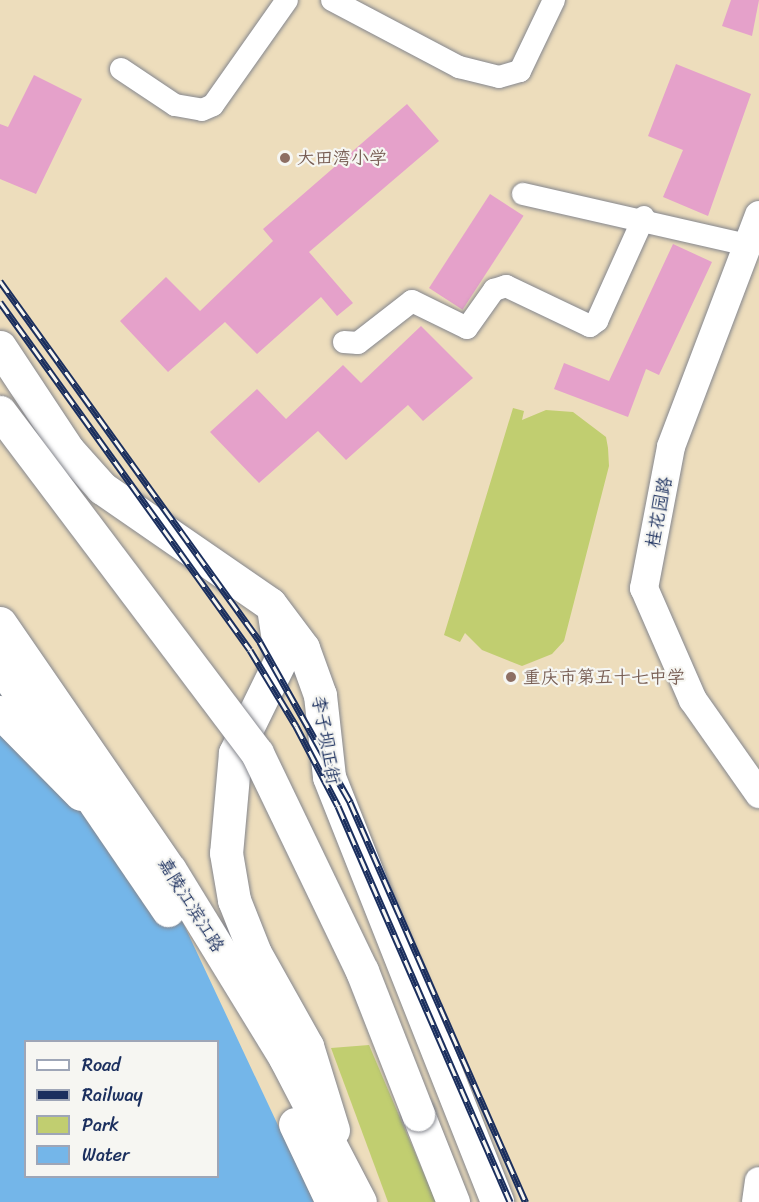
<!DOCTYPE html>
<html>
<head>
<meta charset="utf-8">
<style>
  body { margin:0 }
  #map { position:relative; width:759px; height:1202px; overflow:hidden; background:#edddbc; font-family:Sriracha,"LXGW WenKai TC",sans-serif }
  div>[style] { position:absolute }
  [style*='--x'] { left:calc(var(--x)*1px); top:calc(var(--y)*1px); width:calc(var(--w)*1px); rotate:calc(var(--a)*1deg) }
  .green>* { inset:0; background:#c1ce70 }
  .water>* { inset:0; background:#74b6e9 }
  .building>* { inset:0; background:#e5a1ca; transform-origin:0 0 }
  .roads { filter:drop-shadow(0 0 2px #84868d) drop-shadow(0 0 2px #84868d) }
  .minor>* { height:22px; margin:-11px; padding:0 11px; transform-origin:11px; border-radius:11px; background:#fff }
  .tertiary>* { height:28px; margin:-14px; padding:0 14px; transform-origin:14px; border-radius:14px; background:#fff }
  .secondary>* { height:33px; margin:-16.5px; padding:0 16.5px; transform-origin:16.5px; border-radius:16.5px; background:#fff }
  .primary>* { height:33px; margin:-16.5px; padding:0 16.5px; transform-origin:16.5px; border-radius:16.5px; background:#fff }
  .rail>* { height:7px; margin-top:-3.5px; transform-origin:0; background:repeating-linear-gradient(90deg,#f6f6f2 0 14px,#1b2f5e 0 28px); box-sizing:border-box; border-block:2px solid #1b2f5e }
  .bridges { filter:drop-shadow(0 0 2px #84868d) drop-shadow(0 0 2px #84868d) }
  .secondary-bridge>* { height:33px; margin:-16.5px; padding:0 16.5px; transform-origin:16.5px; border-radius:16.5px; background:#fff }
  .dots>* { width:16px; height:16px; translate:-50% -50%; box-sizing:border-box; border:3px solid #f6f6f2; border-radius:50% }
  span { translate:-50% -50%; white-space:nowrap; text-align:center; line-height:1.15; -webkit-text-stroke:4.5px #f6f6f2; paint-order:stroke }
  .education-label { font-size:18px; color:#785e54 }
  .left { translate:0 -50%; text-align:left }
  .street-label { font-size:18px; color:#1b2f5e }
  .legend { position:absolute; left:24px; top:1040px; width:195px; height:138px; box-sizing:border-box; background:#f6f6f2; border:2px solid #9ea6b7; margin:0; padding:8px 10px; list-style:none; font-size:18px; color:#1b2f5e }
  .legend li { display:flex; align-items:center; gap:12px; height:30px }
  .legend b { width:30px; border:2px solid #9ea6b7 }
</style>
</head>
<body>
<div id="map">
  <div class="green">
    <div style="clip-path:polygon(513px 408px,524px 411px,522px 420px,546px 410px,573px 412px,606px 437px,608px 448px,609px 466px,564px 641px,552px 654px,522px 666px,482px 650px,465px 633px,460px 642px,444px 635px)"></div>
    <div style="clip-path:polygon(369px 1045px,436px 1202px,388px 1202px,331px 1048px)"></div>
  </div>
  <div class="water">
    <div style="clip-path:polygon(evenodd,0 644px,101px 748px,314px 1202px,0 1202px,0 644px,26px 1042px,218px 1042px,218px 1176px,26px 1176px,26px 1042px)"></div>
  </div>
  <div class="building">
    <div style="clip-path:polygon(731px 0,759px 0,752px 36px,722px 26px)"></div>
    <div style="clip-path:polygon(676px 64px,751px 94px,708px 216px,663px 197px,683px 150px,648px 136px)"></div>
    <div style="clip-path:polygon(34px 75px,82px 99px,36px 194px,0 179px,0 124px,8px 127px)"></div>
    <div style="clip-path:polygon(407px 104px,439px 141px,309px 252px,353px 303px,337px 316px,321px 297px,257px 354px,225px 322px,168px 372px,120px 321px,166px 277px,200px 311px,273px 241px,263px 229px)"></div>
    <div style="left:490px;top:194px;width:40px;height:112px;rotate:33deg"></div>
    <div style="clip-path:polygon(673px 244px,712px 262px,659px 375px,646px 369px,628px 417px,554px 389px,564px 363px,609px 381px)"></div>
    <div style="clip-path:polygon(421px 326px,473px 378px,423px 421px,408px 405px,346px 460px,318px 431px,259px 483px,210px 432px,257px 389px,286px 419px,343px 365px,361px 383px)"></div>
  </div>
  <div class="roads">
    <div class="minor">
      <div style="--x:332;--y:0;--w:144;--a:27.8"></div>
      <div style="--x:459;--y:67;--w:41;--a:14"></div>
      <div style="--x:499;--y:77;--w:22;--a:-16"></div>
      <div style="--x:520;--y:71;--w:79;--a:-64.4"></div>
      <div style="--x:121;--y:69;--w:65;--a:33.7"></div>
      <div style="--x:175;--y:105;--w:27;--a:10"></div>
      <div style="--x:202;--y:110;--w:12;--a:-24"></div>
      <div style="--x:213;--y:105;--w:128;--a:-54.8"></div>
      <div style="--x:523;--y:194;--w:231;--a:12.8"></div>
      <div style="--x:344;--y:342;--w:14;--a:4"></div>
      <div style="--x:358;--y:343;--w:68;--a:-37.9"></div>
      <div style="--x:412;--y:301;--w:61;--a:26.1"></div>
      <div style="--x:467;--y:328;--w:47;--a:-54.6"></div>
      <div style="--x:494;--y:290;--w:13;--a:-18"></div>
      <div style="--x:506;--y:286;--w:93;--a:25.5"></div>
      <div style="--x:590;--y:326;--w:9;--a:-36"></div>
      <div style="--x:597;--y:321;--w:114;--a:-65.7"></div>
    </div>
    <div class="tertiary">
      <div style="--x:759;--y:215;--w:248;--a:110.8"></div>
      <div style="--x:671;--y:447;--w:144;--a:100.8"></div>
      <div style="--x:644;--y:588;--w:122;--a:66.4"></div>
      <div style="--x:693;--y:700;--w:115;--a:54.9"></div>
      <div style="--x:756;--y:1202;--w:21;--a:-82"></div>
    </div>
    <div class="secondary">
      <div style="--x:0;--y:347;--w:123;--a:56.6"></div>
      <div style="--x:68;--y:450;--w:51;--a:48.2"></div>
      <div style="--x:102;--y:488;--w:204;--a:34.6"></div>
      <div style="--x:270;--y:604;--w:55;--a:53.1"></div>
      <div style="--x:303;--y:648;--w:50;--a:70.1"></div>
      <div style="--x:320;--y:695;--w:82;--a:83.7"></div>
      <div style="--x:329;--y:777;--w:457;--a:68.4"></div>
      <div style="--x:274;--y:614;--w:46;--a:81.2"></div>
      <div style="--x:281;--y:659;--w:105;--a:116.1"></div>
      <div style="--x:235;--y:753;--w:100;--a:95.1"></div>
      <div style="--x:226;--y:853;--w:48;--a:80.3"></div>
      <div style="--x:234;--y:900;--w:57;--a:68.4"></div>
      <div style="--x:255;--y:953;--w:107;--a:60.8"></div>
      <div style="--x:307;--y:1046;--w:88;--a:72.8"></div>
      <div style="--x:0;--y:712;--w:115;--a:45.4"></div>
      <div style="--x:418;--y:1114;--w:95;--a:68.3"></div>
    </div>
    <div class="primary">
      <div style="--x:0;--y:623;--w:300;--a:55.5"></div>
      <div style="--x:170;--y:870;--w:220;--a:58.5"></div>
      <div style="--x:285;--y:1058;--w:162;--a:62.5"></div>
      <div style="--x:0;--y:664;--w:298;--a:55.7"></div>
      <div style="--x:295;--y:1124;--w:86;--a:64.6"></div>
    </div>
  </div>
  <div class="rail">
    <div style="--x:0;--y:281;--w:445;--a:54.2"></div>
    <div style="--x:260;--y:642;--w:184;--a:60.6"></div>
    <div style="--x:350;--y:802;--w:437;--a:66.3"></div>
    <div style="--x:0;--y:302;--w:428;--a:54.3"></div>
    <div style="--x:250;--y:650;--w:89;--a:58.8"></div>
    <div style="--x:296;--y:726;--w:90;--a:62.3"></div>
    <div style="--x:338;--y:806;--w:432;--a:66.5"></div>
  </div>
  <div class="bridges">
    <div class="secondary-bridge">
      <div style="--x:0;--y:412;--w:427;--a:53"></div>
      <div style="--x:257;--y:753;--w:242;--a:64.3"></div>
      <div style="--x:362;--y:971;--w:154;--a:68.6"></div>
    </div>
  </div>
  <div class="dots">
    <div style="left:285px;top:158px;background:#8d6e63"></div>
    <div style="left:511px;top:677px;background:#8d6e63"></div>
  </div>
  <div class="education-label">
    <span class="left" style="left:297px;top:158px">大田湾小学</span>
    <span class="left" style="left:523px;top:677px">重庆市第五十七中学</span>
  </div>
  <div class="street-label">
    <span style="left:659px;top:512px;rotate:-79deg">桂花园路</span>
    <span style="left:326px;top:740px;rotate:80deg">李子坝正街</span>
    <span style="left:191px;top:905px;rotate:58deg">嘉陵江滨江路</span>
  </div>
  <ul class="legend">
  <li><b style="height:8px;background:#fff"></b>Road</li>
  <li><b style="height:8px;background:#1b2f5e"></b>Railway</li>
  <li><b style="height:16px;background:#c1ce70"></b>Park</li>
  <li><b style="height:16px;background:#74b6e9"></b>Water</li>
  </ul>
</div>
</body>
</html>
